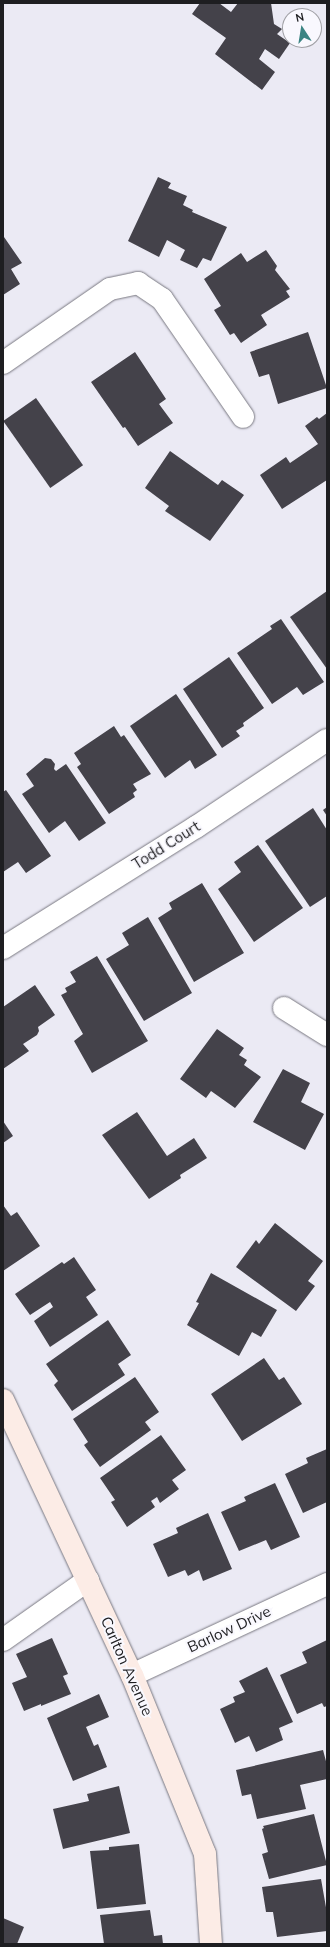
<!DOCTYPE html>
<html>
<head>
<meta charset="utf-8">
<style>
  body { margin:0 }
  #map { position:relative; width:330px; height:1947px; overflow:hidden; background:#ebeaf4; font-family:Mulish,sans-serif }
  div>[style] { position:absolute }
  [style*='--x'] { left:calc(var(--x)*1px); top:calc(var(--y)*1px); width:calc(var(--w)*1px); rotate:calc(var(--a)*1deg) }
  .building>* { inset:0; background:#44424a; transform-origin:0 0 }
  .roads { filter:drop-shadow(0 0 1px #797881) drop-shadow(0 0 1px #797881) }
  .street>* { height:22px; margin:-11px; padding:0 11px; transform-origin:11px; border-radius:11px; background:#fff }
  .secondary>* { height:22px; margin:-11px; padding:0 11px; transform-origin:11px; border-radius:11px; background:#fcece6 }
  span { translate:-50% -50%; white-space:nowrap; text-align:center; line-height:1.15; -webkit-text-stroke:4px #f9f8fe; paint-order:stroke }
  .street-label { font-size:15px; color:#1e1e21 }
  .frame { position:absolute; inset:0; border:4px solid #1e1e21; pointer-events:none }
  .north { position:absolute; left:282px; top:8px; width:40px; height:40px; box-sizing:border-box; background:#f9f8fe; border:1px solid #a1a1a6; border-radius:50%; rotate:348deg; font-size:11px; font-weight:700; line-height:16px; text-align:center; color:#1e1e21 }
  .north::after { content:''; display:block; margin:auto; width:14px; height:18px; background:#3b8483; clip-path:polygon(50% 0,100% 100%,50% 72%,0 100%) }
</style>
</head>
<body>
<div id="map">
  <div class="building">
    <div style="clip-path:polygon(200px 3px,219px 3px,231px 12px,238px 3px,271px 3px,274px 24px,282px 29px,277px 34px,290px 43px,279px 59px,265px 49px,259px 59px,275px 72px,262px 90px,215px 54px,226px 38px,192px 14px)"></div>
    <div style="clip-path:polygon(158px 177px,171px 183px,168px 188px,187px 196px,183px 205px,193px 210px,192px 212px,227px 227px,211px 261px,203px 258px,197px 268px,180px 260px,185px 250px,167px 240px,159px 257px,128px 241px)"></div>
    <div style="clip-path:polygon(4px 237px,22px 263px,11px 269px,20px 284px,3px 295px)"></div>
    <div style="clip-path:polygon(266px 250px,277px 266px,275px 270px,290px 289px,286px 291px,290px 297px,261px 315px,267px 325px,241px 343px,234px 333px,230px 335px,214px 310px,221px 306px,204px 279px,241px 253px,247px 262px)"></div>
    <div style="clip-path:polygon(308px 332px,327px 388px,278px 404px,269px 374px,259px 377px,250px 352px)"></div>
    <div style="clip-path:polygon(135px 352px,166px 399px,159px 404px,173px 423px,138px 446px,125px 427px,123px 428px,91px 382px)"></div>
    <div style="left:36px;top:398px;width:82px;height:40px;rotate:55deg"></div>
    <div style="clip-path:polygon(327px 413px,327px 480px,282px 509px,260px 475px,286px 457px,290px 463px,318px 444px,305px 426px,317px 417px,319px 419px)"></div>
    <div style="clip-path:polygon(170px 451px,218px 485px,222px 480px,244px 495px,210px 541px,165px 511px,169px 506px,145px 488px)"></div>
    <div style="clip-path:polygon(327px 591px,327px 669px,290px 617px)"></div>
    <div style="clip-path:polygon(281px 619px,324px 682px,303px 695px,297px 687px,272px 704px,237px 653px,272px 629px,270px 626px)"></div>
    <div style="clip-path:polygon(229px 657px,264px 708px,243px 723px,244px 726px,236px 731px,240px 736px,222px 748px,183px 689px)"></div>
    <div style="clip-path:polygon(176px 694px,217px 755px,195px 769px,190px 760px,165px 778px,130px 726px)"></div>
    <div style="clip-path:polygon(114px 726px,121px 737px,124px 735px,151px 774px,133px 784px,137px 790px,133px 793px,135px 797px,109px 814px,77px 767px,81px 764px,74px 753px)"></div>
    <div style="clip-path:polygon(45px 758px,51px 759px,55px 764px,54px 769px,56px 771px,66px 764px,106px 823px,79px 841px,65px 821px,49px 833px,22px 794px,34px 786px,26px 774px)"></div>
    <div style="clip-path:polygon(6px 790px,51px 856px,26px 873px,18px 862px,3px 872px,3px 792px)"></div>
    <div style="clip-path:polygon(327px 807px,327px 816px,323px 810px)"></div>
    <div style="clip-path:polygon(313px 808px,327px 830px,327px 896px,310px 907px,265px 841px)"></div>
    <div style="clip-path:polygon(258px 845px,303px 908px,254px 942px,218px 889px,241px 872px,234px 862px)"></div>
    <div style="clip-path:polygon(202px 883px,244px 953px,194px 982px,158px 918px,172px 909px,169px 903px)"></div>
    <div style="clip-path:polygon(148px 917px,192px 993px,144px 1021px,106px 959px,129px 945px,122px 933px)"></div>
    <div style="clip-path:polygon(97px 956px,148px 1041px,92px 1073px,74px 1041px,83px 1034px,61px 995px,67px 992px,65px 988px,76px 982px,70px 972px)"></div>
    <div style="clip-path:polygon(35px 985px,55px 1015px,38px 1027px,39px 1031px,37px 1035px,23px 1044px,29px 1051px,3px 1069px,3px 1007px)"></div>
    <div style="clip-path:polygon(217px 1029px,244px 1048px,239px 1055px,247px 1060px,244px 1065px,261px 1077px,235px 1108px,211px 1091px,206px 1098px,180px 1079px)"></div>
    <div style="clip-path:polygon(283px 1069px,310px 1083px,301px 1102px,324px 1114px,305px 1150px,253px 1122px)"></div>
    <div style="clip-path:polygon(137px 1112px,167px 1156px,194px 1138px,207px 1158px,180px 1175px,181px 1178px,149px 1199px,102px 1135px)"></div>
    <div style="clip-path:polygon(3px 1121px,13px 1136px,3px 1143px)"></div>
    <div style="clip-path:polygon(3px 1205px,11px 1216px,17px 1212px,40px 1246px,3px 1271px)"></div>
    <div style="clip-path:polygon(275px 1223px,323px 1261px,308px 1281px,315px 1286px,296px 1311px,236px 1267px,256px 1240px,259px 1244px)"></div>
    <div style="clip-path:polygon(74px 1257px,96px 1290px,86px 1297px,98px 1315px,50px 1347px,34px 1321px,53px 1307px,50px 1302px,30px 1315px,15px 1294px,62px 1262px,64px 1264px)"></div>
    <div style="clip-path:polygon(211px 1273px,277px 1310px,261px 1337px,252px 1332px,239px 1356px,187px 1325px,199px 1303px,196px 1302px)"></div>
    <div style="clip-path:polygon(108px 1320px,131px 1355px,118px 1364px,125px 1375px,72px 1411px,54px 1385px,58px 1381px,46px 1364px)"></div>
    <div style="clip-path:polygon(264px 1358px,279px 1380px,284px 1377px,302px 1404px,242px 1441px,211px 1394px)"></div>
    <div style="clip-path:polygon(135px 1377px,159px 1412px,145px 1422px,151px 1430px,100px 1467px,84px 1445px,88px 1442px,73px 1419px)"></div>
    <div style="clip-path:polygon(161px 1435px,186px 1470px,172px 1480px,179px 1489px,160px 1503px,157px 1497px,151px 1501px,155px 1507px,127px 1527px,111px 1502px,115px 1500px,100px 1478px)"></div>
    <div style="clip-path:polygon(327px 1449px,327px 1502px,303px 1513px,285px 1474px,308px 1463px,306px 1458px)"></div>
    <div style="clip-path:polygon(275px 1483px,300px 1537px,271px 1550px,266px 1540px,239px 1551px,221px 1512px,246px 1501px,244px 1497px)"></div>
    <div style="clip-path:polygon(208px 1513px,232px 1569px,203px 1581px,199px 1570px,188px 1576px,185px 1570px,168px 1577px,153px 1544px,178px 1533px,176px 1528px)"></div>
    <div style="clip-path:polygon(52px 1638px,68px 1674px,63px 1676px,71px 1694px,41px 1706px,41px 1704px,24px 1711px,12px 1683px,27px 1677px,16px 1654px)"></div>
    <div style="clip-path:polygon(327px 1640px,327px 1706px,324px 1707px,322px 1703px,297px 1714px,280px 1675px,307px 1663px,302px 1652px)"></div>
    <div style="clip-path:polygon(267px 1667px,293px 1722px,279px 1728px,283px 1740px,256px 1752px,249px 1736px,235px 1743px,220px 1709px,235px 1702px,233px 1697px,245px 1692px,239px 1681px)"></div>
    <div style="clip-path:polygon(99px 1694px,109px 1717px,86px 1727px,94px 1746px,98px 1744px,107px 1767px,73px 1781px,47px 1718px)"></div>
    <div style="clip-path:polygon(323px 1750px,327px 1765px,327px 1779px,300px 1785px,306px 1809px,257px 1819px,251px 1794px,242px 1796px,236px 1770px)"></div>
    <div style="clip-path:polygon(119px 1786px,130px 1833px,63px 1849px,53px 1809px,89px 1801px,87px 1794px)"></div>
    <div style="clip-path:polygon(314px 1814px,327px 1865px,269px 1879px,262px 1854px,268px 1852px,262px 1829px,264px 1828px,263px 1826px)"></div>
    <div style="clip-path:polygon(139px 1844px,146px 1904px,97px 1909px,90px 1851px,109px 1850px,109px 1847px)"></div>
    <div style="clip-path:polygon(321px 1879px,327px 1913px,327px 1931px,277px 1937px,273px 1912px,266px 1912px,262px 1887px)"></div>
    <div style="clip-path:polygon(150px 1910px,154px 1936px,162px 1935px,163px 1944px,104px 1944px,100px 1915px)"></div>
    <div style="clip-path:polygon(3px 1918px,24px 1927px,17px 1944px,3px 1944px)"></div>
  </div>
  <div class="roads">
    <div class="street">
      <div style="--x:3;--y:363;--w:130;--a:-34.7"></div>
      <div style="--x:110;--y:289;--w:29;--a:-12"></div>
      <div style="--x:138;--y:283;--w:29;--a:34"></div>
      <div style="--x:162;--y:299;--w:143;--a:55.5"></div>
      <div style="--x:3;--y:948;--w:228;--a:-32.1"></div>
      <div style="--x:196;--y:827;--w:157;--a:-33.6"></div>
      <div style="--x:284;--y:1008;--w:51;--a:32.1"></div>
      <div style="--x:3;--y:1640;--w:104;--a:-35.2"></div>
      <div style="--x:132;--y:1675;--w:215;--a:-25"></div>
    </div>
    <div class="secondary">
      <div style="--x:3;--y:1400;--w:304;--a:64.9"></div>
      <div style="--x:132;--y:1675;--w:193;--a:67.8"></div>
      <div style="--x:205;--y:1854;--w:90;--a:86.2"></div>
    </div>
  </div>
  <div class="street-label">
    <span style="left:166px;top:845px;rotate:-32deg">Todd Court</span>
    <span style="left:229px;top:1629px;rotate:-25deg">Barlow Drive</span>
    <span style="left:127px;top:1666px;rotate:66deg">Carlton Avenue</span>
  </div>
  <div class="frame"></div>
  <div class="north">N</div>
</div>
</body>
</html>
